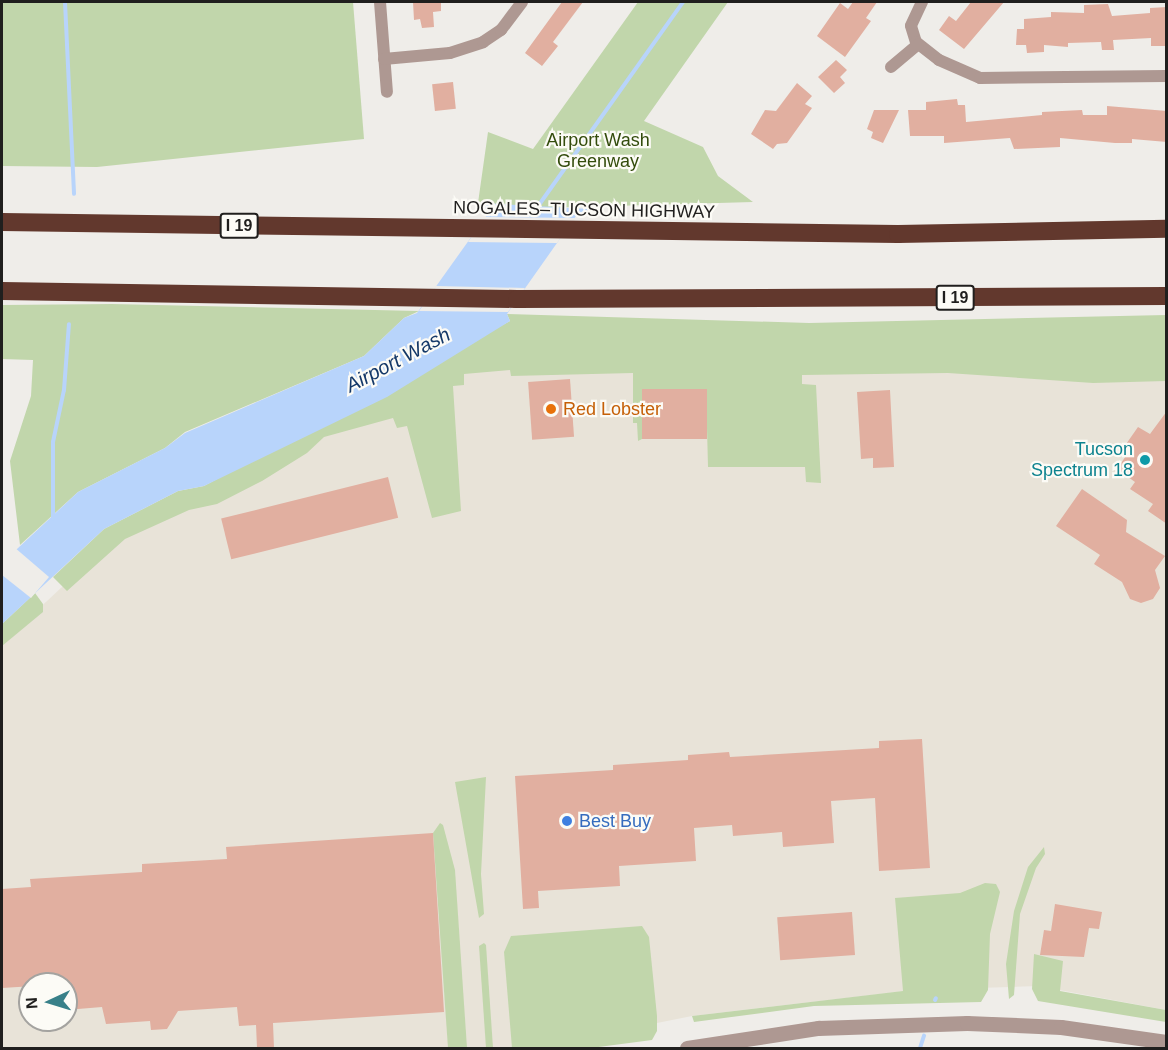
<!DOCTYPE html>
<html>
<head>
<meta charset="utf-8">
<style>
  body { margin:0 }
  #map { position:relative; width:1168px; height:1050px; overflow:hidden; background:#efede9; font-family:Arial,sans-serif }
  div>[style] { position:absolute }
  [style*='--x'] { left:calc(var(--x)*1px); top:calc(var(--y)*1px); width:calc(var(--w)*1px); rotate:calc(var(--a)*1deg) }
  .built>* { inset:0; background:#e8e3d8 }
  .green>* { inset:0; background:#c1d6ab }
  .water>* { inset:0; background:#b8d4fb }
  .pier>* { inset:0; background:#efede9 }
  .stream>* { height:4px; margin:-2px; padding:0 2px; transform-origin:2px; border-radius:2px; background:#b8d4fb }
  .building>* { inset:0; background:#e1afa0; transform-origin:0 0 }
  .minor>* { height:12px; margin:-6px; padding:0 6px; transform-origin:6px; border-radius:6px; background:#ae9892 }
  .tertiary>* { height:15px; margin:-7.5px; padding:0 7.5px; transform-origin:7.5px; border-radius:7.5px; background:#ae9892 }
  .motorway>* { height:18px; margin:-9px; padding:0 9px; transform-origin:9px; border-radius:9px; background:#62382d }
  .dots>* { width:16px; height:16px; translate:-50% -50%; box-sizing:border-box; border:3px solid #fcfbf6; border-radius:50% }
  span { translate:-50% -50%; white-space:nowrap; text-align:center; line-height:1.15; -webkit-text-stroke:4.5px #fcfbf6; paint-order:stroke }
  .shield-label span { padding:2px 4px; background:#fcfbf6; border:2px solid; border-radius:4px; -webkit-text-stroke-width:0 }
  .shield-label { font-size:16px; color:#201f1e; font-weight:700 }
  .park-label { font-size:18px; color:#334c0c }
  .street-label { font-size:18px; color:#201f1e }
  .food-label { font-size:18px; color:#c56008 }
  .left { translate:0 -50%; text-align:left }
  .culture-label { font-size:18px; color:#0d838f }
  .right { translate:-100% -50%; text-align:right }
  .shop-label { font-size:18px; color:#366cbe }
  .water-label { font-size:20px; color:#143868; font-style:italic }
  .frame { position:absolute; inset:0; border:3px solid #201f1e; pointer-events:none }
  .north { position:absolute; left:18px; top:972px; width:60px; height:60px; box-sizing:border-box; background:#fcfbf6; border:2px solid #a4a3a0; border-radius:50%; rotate:266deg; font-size:16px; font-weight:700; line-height:24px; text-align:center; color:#201f1e }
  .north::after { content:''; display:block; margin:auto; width:21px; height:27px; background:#388089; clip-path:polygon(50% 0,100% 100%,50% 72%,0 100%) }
</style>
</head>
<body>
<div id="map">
  <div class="built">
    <div style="clip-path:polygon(evenodd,1166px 352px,1166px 1010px,1038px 986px,914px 990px,692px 1016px,532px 1048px,2px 1048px,2px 643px,77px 573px,132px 530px,461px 358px,1166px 352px,30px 984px,66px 984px,66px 1020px,30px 1020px,30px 984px)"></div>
  </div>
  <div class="green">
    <div style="clip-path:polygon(2px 2px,353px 2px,364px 139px,97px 167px,2px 166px)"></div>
    <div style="clip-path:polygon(638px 2px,728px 2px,644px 121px,703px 147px,718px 176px,753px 202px,477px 210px,488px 132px,533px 149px)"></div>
    <div style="clip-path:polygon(112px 304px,419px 311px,404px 318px,364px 356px,185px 432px,165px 448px,78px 492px,20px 545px,10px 461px,31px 396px,33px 360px,2px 359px,2px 305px)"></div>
    <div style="clip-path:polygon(507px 314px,809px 323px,1166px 315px,1166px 381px,1093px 383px,948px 373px,802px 375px,802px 384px,816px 385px,821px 483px,806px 482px,805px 467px,708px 467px,706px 389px,642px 389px,642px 439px,638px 441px,637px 423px,633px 423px,633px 373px,511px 376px,510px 370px,464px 374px,464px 385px,453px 386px,461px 511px,432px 518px,407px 426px,397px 428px,393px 418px,324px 437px,307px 453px,262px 481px,217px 504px,189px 510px,125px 539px,67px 591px,53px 577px,104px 529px,178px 491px,204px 486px,510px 321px)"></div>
    <div style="clip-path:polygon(35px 593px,43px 604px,43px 612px,2px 646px,2px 624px)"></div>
    <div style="clip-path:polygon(486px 777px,481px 874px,484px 914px,479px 918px,455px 782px)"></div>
    <div style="clip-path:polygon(440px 823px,443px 825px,455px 870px,467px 1048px,448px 1048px,433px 833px)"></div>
    <div style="clip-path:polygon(1044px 847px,1045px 854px,1036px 868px,1020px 914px,1014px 995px,1009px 999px,1006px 964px,1014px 911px,1028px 867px)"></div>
    <div style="clip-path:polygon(985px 883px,996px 884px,1000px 892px,990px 934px,988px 990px,981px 1002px,814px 1006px,694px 1022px,692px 1016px,903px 991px,895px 898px,960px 893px)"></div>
    <div style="clip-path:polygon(642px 926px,649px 937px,657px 1016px,657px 1031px,652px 1040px,591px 1048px,512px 1048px,504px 952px,511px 936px)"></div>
    <div style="clip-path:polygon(484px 943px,486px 945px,493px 1048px,486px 1048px,479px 946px)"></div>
    <div style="clip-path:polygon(1034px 954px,1063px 961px,1060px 991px,1166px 1010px,1166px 1022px,1038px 1001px,1032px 989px)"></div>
  </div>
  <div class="water">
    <div style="clip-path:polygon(481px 203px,590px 209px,576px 216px,507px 314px,510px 321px,387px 397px,204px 486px,178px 491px,104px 529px,2px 624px,2px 563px,78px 492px,165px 448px,185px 433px,364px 356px,404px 318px,417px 313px,487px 215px)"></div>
  </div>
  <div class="pier">
    <div style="clip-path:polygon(485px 217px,575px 218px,557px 243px,468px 242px)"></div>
    <div style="clip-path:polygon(436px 286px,525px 288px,508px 312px,419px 311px)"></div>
    <div style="clip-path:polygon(14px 547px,49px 577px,31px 598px,2px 575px,2px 559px)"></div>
  </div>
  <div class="stream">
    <div style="--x:65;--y:2;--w:192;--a:87.3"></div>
    <div style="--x:536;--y:209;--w:254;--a:-54.6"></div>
    <div style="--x:53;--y:519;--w:77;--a:-90"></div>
    <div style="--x:53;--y:442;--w:53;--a:-78.1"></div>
    <div style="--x:64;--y:390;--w:66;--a:-85.7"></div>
    <div style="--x:935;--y:1000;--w:2;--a:-63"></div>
    <div style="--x:920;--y:1048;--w:13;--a:-72"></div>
  </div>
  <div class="building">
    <div style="clip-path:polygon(413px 2px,441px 2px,441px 11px,433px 12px,434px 27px,422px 28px,420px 19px,414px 20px)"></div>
    <div style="clip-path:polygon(562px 2px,583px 2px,553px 42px,558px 46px,542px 66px,525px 53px)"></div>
    <div style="clip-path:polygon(853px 2px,877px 2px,866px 18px,871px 21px,845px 57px,817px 36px,840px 3px,848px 9px)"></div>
    <div style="clip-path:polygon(971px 2px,1004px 2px,964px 49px,939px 30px,949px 16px,956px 21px)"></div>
    <div style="clip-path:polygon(1108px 4px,1112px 16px,1150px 13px,1150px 8px,1167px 7px,1167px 46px,1151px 46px,1151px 38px,1113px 40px,1114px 50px,1102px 50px,1101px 42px,1068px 43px,1068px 47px,1044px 45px,1044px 52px,1027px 53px,1026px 45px,1016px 45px,1017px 29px,1024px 29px,1024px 19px,1051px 17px,1051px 12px,1084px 13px,1084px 5px)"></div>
    <div style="clip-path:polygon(836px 60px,847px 70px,840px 77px,845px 83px,834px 93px,818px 77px)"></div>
    <div style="left:453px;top:82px;width:27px;height:21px;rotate:84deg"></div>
    <div style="clip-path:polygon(797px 83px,812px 96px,805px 104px,812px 108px,787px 143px,777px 144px,773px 149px,751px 134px,765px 110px,776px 111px)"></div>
    <div style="clip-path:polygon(957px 99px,958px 105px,965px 105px,966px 122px,1042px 115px,1042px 112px,1082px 110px,1083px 115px,1107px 115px,1107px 106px,1167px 111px,1167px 142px,1132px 139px,1132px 143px,1115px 143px,1060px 138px,1060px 147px,1014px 149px,1010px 138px,944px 143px,944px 136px,910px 136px,908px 110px,926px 110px,926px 102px)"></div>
    <div style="clip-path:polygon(874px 110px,899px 110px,883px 143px,871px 138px,873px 132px,867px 129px)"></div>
    <div style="left:570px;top:379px;width:58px;height:42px;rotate:86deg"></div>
    <div style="left:642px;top:389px;width:65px;height:50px"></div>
    <div style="clip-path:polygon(890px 390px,894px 467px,873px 468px,873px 458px,861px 459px,857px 392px)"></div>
    <div style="clip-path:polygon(1167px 411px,1167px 524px,1148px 511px,1153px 504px,1130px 489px,1135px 482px,1117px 469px,1130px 450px,1124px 447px,1138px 427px,1150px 434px)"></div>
    <div style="left:388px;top:477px;width:42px;height:172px;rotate:76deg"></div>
    <div style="clip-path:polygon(1082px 489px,1127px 520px,1126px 532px,1165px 556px,1155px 570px,1160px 588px,1153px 599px,1141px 603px,1130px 599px,1122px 582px,1094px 564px,1100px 555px,1056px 526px)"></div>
    <div style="clip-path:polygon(922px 739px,930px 868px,879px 871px,875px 798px,831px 801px,834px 843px,783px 847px,782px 832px,733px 836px,732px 825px,694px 828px,696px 861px,619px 866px,620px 886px,538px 891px,539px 908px,523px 909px,515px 776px,613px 770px,613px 765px,688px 760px,688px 755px,729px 752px,730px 757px,879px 748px,879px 741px)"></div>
    <div style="clip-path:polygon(433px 833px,444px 1012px,273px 1023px,274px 1048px,257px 1048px,256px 1025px,239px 1026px,237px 1007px,178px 1011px,167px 1029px,151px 1030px,150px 1021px,106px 1024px,102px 1007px,66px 1010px,66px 984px,2px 988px,2px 889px,31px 887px,30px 879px,142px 872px,142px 864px,227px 859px,226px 847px)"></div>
    <div style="clip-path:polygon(1055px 904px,1102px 912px,1099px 929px,1089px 928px,1084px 957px,1040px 955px,1044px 930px,1051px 931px)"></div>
    <div style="left:852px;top:912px;width:43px;height:75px;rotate:86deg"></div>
  </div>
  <div class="minor">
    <div style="--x:380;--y:2;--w:90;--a:85.6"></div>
    <div style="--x:922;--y:2;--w:26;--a:115"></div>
    <div style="--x:911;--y:26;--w:17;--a:73"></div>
    <div style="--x:916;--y:42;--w:29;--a:38"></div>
    <div style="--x:939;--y:60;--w:45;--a:23.7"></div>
    <div style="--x:980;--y:78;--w:186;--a:-0.6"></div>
    <div style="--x:384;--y:59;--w:66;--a:-5.2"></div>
    <div style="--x:450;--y:53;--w:35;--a:-18"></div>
    <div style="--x:483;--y:42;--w:22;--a:-34"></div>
    <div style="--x:501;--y:30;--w:35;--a:-53"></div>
    <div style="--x:891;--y:67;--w:35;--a:-40"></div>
  </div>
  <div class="tertiary">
    <div style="--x:687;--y:1048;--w:133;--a:-8.7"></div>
    <div style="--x:818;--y:1028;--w:149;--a:-1.9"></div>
    <div style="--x:967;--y:1023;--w:94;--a:2.4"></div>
    <div style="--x:1061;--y:1027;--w:106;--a:8.1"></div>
  </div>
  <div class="motorway">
    <div style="--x:2;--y:222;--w:896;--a:0.77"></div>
    <div style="--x:898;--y:234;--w:268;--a:-1.1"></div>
    <div style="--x:2;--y:291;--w:515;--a:0.89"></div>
    <div style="--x:517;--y:299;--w:649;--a:-0.26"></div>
  </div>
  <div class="dots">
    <div style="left:551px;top:409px;background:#e8710a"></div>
    <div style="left:1145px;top:460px;background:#0f9aa8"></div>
    <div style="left:567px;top:821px;background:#3f7fe0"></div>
  </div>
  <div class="shield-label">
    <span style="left:239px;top:226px">I 19</span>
    <span style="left:955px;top:298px">I 19</span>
  </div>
  <div class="park-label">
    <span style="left:598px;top:151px">Airport Wash<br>Greenway</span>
  </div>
  <div class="street-label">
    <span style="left:584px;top:210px;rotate:1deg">NOGALES–TUCSON HIGHWAY</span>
  </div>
  <div class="food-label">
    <span class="left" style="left:563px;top:409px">Red Lobster</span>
  </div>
  <div class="culture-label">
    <span class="right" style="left:1133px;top:460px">Tucson<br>Spectrum 18</span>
  </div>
  <div class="shop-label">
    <span class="left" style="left:579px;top:821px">Best Buy</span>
  </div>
  <div class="water-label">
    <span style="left:398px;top:360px;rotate:-28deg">Airport Wash</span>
  </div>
  <div class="frame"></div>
  <div class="north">N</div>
</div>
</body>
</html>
